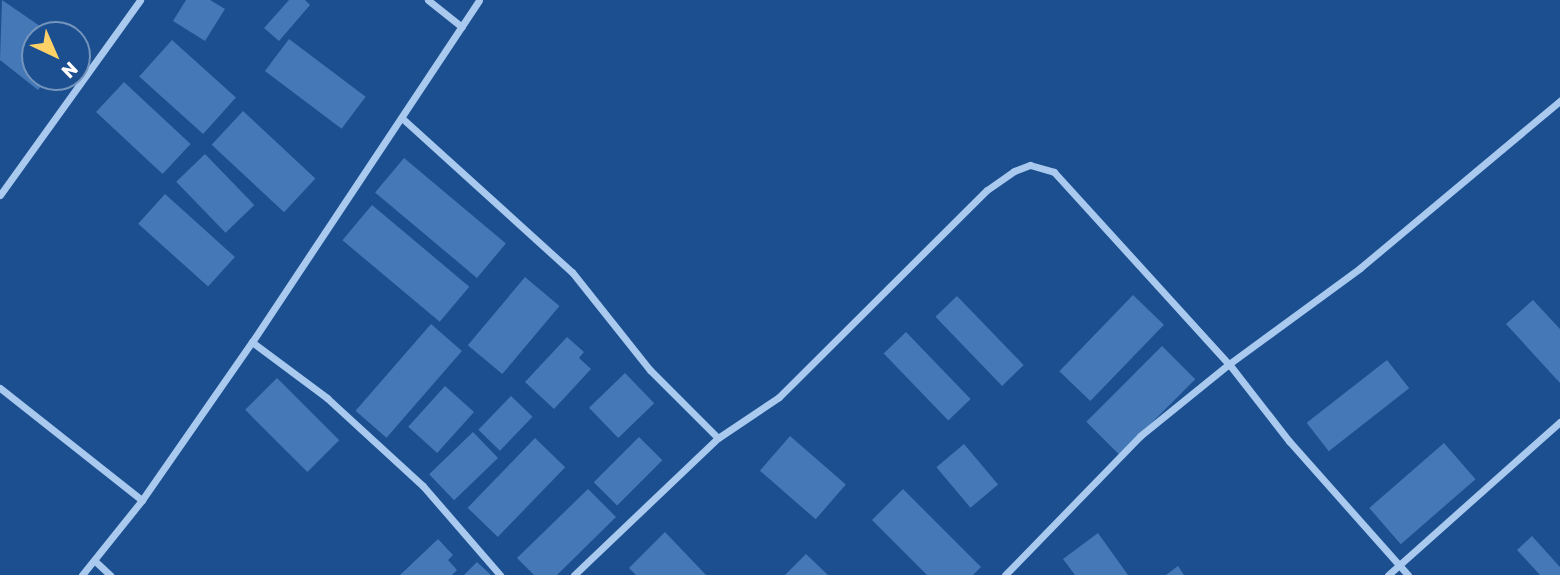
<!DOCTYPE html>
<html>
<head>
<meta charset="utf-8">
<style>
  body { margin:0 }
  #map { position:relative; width:1560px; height:575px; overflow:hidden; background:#1b4f8f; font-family:Rubik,sans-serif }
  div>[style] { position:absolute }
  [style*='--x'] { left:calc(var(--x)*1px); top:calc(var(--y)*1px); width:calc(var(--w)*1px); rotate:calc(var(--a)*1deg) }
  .building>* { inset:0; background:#4478b7; transform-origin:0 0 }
  .street>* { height:7px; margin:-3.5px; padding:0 3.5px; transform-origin:3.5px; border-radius:3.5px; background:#a9c9ee }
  span { translate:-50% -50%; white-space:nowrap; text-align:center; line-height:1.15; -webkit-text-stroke:5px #1b4f8f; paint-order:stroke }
  .north { position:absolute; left:21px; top:21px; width:70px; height:70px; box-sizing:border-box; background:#1b4f8f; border:2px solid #7695bc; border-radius:50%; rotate:136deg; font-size:19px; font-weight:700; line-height:28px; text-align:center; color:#fff }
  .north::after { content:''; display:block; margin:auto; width:24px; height:32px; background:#ffd166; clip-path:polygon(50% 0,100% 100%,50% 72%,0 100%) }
</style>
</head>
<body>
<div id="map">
  <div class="building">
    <div style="clip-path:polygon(2px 0,53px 35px,35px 35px,35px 77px,48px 77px,38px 90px,0 60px)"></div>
    <div style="clip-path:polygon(186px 0,210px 0,225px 9px,205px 41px,173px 21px)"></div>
    <div style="clip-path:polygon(289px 0,305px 0,310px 5px,279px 41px,264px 28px)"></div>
    <div style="left:289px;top:39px;width:96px;height:40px;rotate:37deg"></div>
    <div style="left:172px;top:40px;width:86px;height:49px;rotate:42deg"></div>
    <div style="left:124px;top:82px;width:91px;height:41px;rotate:43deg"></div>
    <div style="left:243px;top:111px;width:99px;height:46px;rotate:43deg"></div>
    <div style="left:205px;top:154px;width:71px;height:40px;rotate:46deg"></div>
    <div style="left:404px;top:158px;width:133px;height:45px;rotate:40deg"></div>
    <div style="left:165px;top:194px;width:94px;height:40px;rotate:42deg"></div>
    <div style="left:372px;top:205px;width:127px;height:46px;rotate:40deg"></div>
    <div style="left:525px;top:277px;width:45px;height:89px;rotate:40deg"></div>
    <div style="left:1133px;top:295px;width:43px;height:106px;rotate:44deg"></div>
    <div style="left:957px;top:296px;width:96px;height:30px;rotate:46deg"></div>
    <div style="clip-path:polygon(1533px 300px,1560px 329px,1560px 383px,1506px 324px)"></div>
    <div style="left:431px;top:324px;width:41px;height:115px;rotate:41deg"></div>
    <div style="left:906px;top:332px;width:93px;height:31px;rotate:46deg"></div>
    <div style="clip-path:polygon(567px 337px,584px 352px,579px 358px,591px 369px,554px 409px,525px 382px)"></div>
    <div style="left:1162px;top:346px;width:47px;height:107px;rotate:45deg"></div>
    <div style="left:1387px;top:360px;width:36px;height:102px;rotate:52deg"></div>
    <div style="left:625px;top:373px;width:42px;height:50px;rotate:46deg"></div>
    <div style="left:277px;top:378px;width:88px;height:45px;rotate:45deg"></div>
    <div style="left:445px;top:386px;width:39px;height:55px;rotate:42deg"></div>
    <div style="left:511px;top:396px;width:30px;height:47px;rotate:44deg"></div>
    <div style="left:473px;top:432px;width:36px;height:61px;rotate:46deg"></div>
    <div style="left:790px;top:436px;width:74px;height:46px;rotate:41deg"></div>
    <div style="left:639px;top:437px;width:33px;height:64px;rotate:45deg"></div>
    <div style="left:535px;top:438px;width:42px;height:97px;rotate:44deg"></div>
    <div style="left:1444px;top:443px;width:48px;height:99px;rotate:49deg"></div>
    <div style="left:964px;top:444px;width:53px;height:36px;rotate:50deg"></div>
    <div style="clip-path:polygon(588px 489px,616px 517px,557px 575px,534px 575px,517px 558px)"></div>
    <div style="clip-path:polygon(903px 489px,981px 567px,973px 575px,927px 575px,872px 520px)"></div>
    <div style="clip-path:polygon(665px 532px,706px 575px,636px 575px,629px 568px)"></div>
    <div style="clip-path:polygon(1098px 533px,1128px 575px,1075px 575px,1063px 559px)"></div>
    <div style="clip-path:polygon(1532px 536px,1560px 567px,1560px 575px,1540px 575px,1517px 550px)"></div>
    <div style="clip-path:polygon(438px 539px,453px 555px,448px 560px,457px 570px,452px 575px,400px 575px)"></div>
    <div style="clip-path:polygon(806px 554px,828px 575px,785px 575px)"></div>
    <div style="clip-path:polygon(477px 562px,491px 575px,464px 575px)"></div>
    <div style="clip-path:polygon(1178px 566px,1184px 575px,1166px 575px)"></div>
  </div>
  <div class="street">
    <div style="--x:428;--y:0;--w:43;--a:38.5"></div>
    <div style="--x:403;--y:119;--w:228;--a:42.2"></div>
    <div style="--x:572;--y:272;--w:125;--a:51.5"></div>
    <div style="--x:650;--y:370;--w:96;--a:45"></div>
    <div style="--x:0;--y:195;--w:240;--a:-54.3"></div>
    <div style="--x:252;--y:342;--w:94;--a:36.7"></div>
    <div style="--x:327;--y:398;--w:130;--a:42.5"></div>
    <div style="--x:423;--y:486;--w:118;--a:49.1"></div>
    <div style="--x:0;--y:388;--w:181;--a:38.3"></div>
    <div style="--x:95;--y:561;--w:21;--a:43"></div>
    <div style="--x:82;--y:575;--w:96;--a:-51.3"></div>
    <div style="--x:142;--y:500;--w:193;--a:-55.2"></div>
    <div style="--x:252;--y:342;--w:410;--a:-56.4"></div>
    <div style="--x:574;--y:575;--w:199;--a:-43.6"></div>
    <div style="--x:718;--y:438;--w:73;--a:-33.9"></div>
    <div style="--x:779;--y:397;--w:293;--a:-44.9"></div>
    <div style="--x:987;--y:190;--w:33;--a:-35"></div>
    <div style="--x:1014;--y:171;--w:17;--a:-21"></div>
    <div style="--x:1030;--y:165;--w:25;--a:16"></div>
    <div style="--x:1054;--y:172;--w:260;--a:47.7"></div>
    <div style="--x:1229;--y:364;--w:162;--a:-36.2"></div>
    <div style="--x:1360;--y:268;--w:261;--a:-39.9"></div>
    <div style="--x:1005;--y:575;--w:194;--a:-45.8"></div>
    <div style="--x:1140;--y:436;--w:114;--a:-39"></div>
    <div style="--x:1229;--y:364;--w:98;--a:52.1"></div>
    <div style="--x:1289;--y:441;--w:179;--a:48.4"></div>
    <div style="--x:1388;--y:575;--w:230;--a:-41.7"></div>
  </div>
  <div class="north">N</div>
</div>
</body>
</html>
